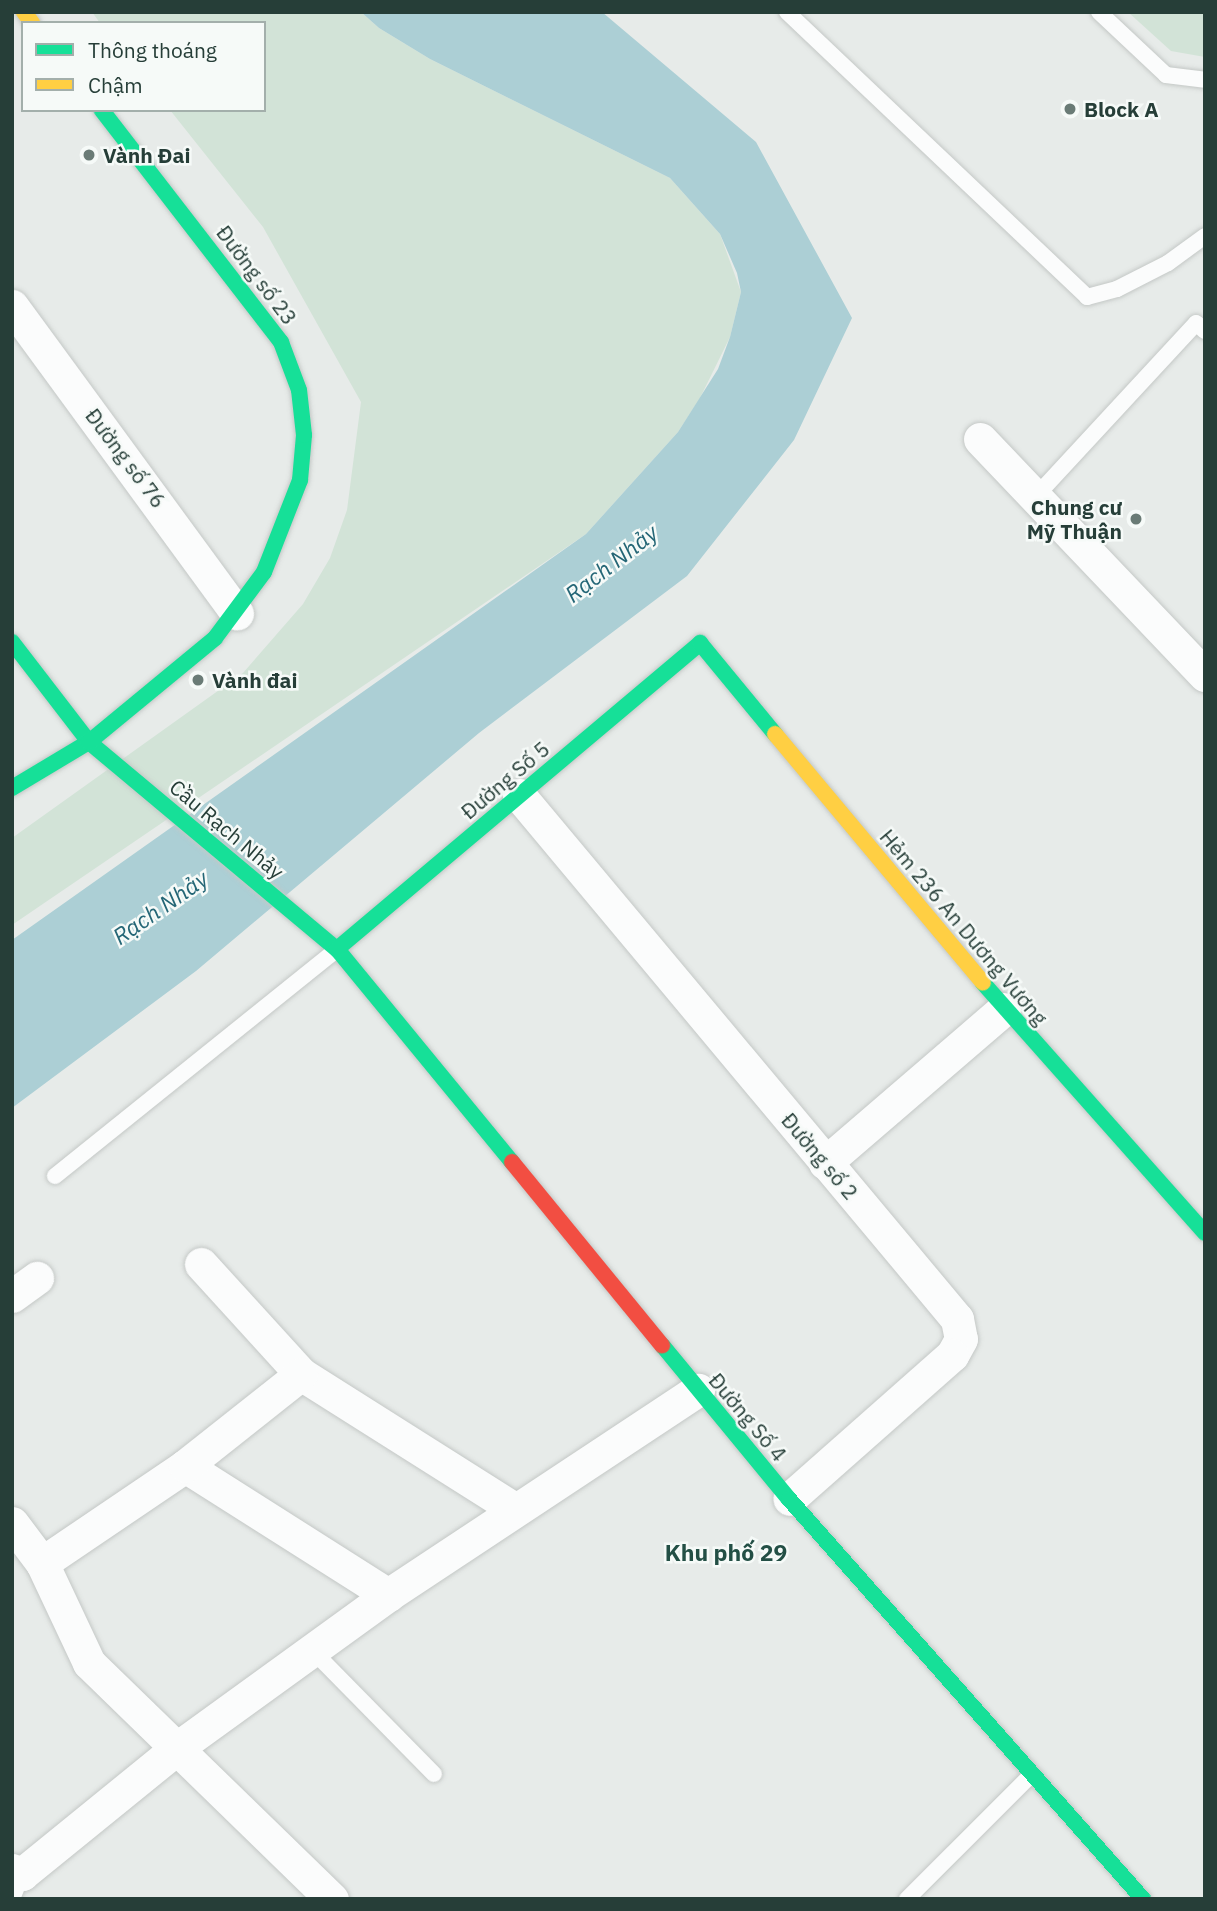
<!DOCTYPE html>
<html>
<head>
<meta charset="utf-8">
<style>
  body { margin:0 }
  #map { position:relative; width:1217px; height:1911px; overflow:hidden; background:#e7ebe9; font-family:"IBM Plex Sans",sans-serif }
  div>[style] { position:absolute }
  [style*='--x'] { left:calc(var(--x)*1px); top:calc(var(--y)*1px); width:calc(var(--w)*1px); rotate:calc(var(--a)*1deg) }
  .green>* { inset:0; background:#d2e3d7 }
  .water>* { inset:0; background:#accfd5 }
  .roads { filter:drop-shadow(0 0 2px #c4c8c6) drop-shadow(0 0 2px #c4c8c6) }
  .lane>* { height:16px; margin:-8px; padding:0 8px; transform-origin:8px; border-radius:8px; background:#fbfcfc }
  .street>* { height:33px; margin:-16.5px; padding:0 16.5px; transform-origin:16.5px; border-radius:16.5px; background:#fbfcfc }
  .fast>* { height:16px; margin:-8px; padding:0 8px; transform-origin:8px; border-radius:8px; background:#16e098 }
  .slow>* { height:16px; margin:-8px; padding:0 8px; transform-origin:8px; border-radius:8px; background:#ffcf43 }
  .jam>* { height:16px; margin:-8px; padding:0 8px; transform-origin:8px; border-radius:8px; background:#f24e42 }
  .dots>* { width:19px; height:19px; translate:-50% -50%; box-sizing:border-box; border:4px solid #f6faf8; border-radius:50% }
  span { translate:-50% -50%; white-space:nowrap; text-align:center; line-height:1.15; -webkit-text-stroke:5px #f6faf8; paint-order:stroke }
  .poi-label { font-size:21px; color:#263e38; font-weight:700 }
  .left { translate:0 -50%; text-align:left }
  .right { translate:-100% -50%; text-align:right }
  .street-label { font-size:21px; color:#263e38 }
  .water-label { font-size:23px; color:#246676; font-style:italic }
  .neighbourhood-label { font-size:23px; color:#234f45; font-weight:700 }
  .frame { position:absolute; inset:0; border:14px solid #263e38; pointer-events:none }
  .legend { position:absolute; left:21px; top:21px; width:245px; height:91px; box-sizing:border-box; background:#f6faf8; border:2px solid #a3afab; margin:0; padding:9px 12px; list-style:none; font-size:21px; color:#263e38 }
  .legend li { display:flex; align-items:center; gap:14px; height:35px }
  .legend b { width:35px; border:2px solid #a3afab }
</style>
</head>
<body>
<div id="map">
  <div class="green">
    <div style="clip-path:polygon(92px 12px,361px 12px,379px 28px,430px 59px,670px 178px,720px 234px,741px 292px,730px 337px,700px 398px,678px 432px,586px 534px,12px 925px,12px 838px,243px 673px,303px 604px,330px 558px,347px 510px,361px 402px,263px 227px,170px 110px,264px 110px,264px 23px,100px 23px)"></div>
    <div style="clip-path:polygon(1128px 12px,1205px 12px,1205px 57px,1171px 51px)"></div>
  </div>
  <div class="water">
    <div style="clip-path:polygon(361px 12px,602px 12px,756px 142px,852px 318px,794px 440px,687px 576px,479px 733px,196px 971px,12px 1108px,12px 940px,586px 534px,678px 432px,718px 369px,730px 337px,741px 292px,737px 273px,720px 234px,670px 178px,430px 59px,379px 28px)"></div>
  </div>
  <div class="roads">
    <div class="lane">
      <div style="--x:787;--y:12;--w:414;--a:43.5"></div>
      <div style="--x:1087;--y:297;--w:31;--a:-15"></div>
      <div style="--x:1117;--y:289;--w:57;--a:-27"></div>
      <div style="--x:1168;--y:263;--w:46;--a:-36.1"></div>
      <div style="--x:1099;--y:12;--w:92;--a:43.2"></div>
      <div style="--x:1166;--y:75;--w:39;--a:7"></div>
      <div style="--x:1037;--y:495;--w:234;--a:-47.2"></div>
      <div style="--x:1196;--y:323;--w:12;--a:42"></div>
      <div style="--x:55;--y:1176;--w:362;--a:-38.8"></div>
      <div style="--x:314;--y:1652;--w:171;--a:45.5"></div>
      <div style="--x:12;--y:1899;--w:27;--a:-68"></div>
      <div style="--x:907;--y:1899;--w:174;--a:-45"></div>
    </div>
    <div class="street">
      <div style="--x:12;--y:306;--w:381;--a:53.8"></div>
      <div style="--x:980;--y:439;--w:326;--a:46.4"></div>
      <div style="--x:519;--y:795;--w:683;--a:50.11"></div>
      <div style="--x:957;--y:1319;--w:20;--a:79"></div>
      <div style="--x:961;--y:1339;--w:18;--a:119"></div>
      <div style="--x:952;--y:1355;--w:217;--a:138.5"></div>
      <div style="--x:825;--y:1163;--w:236;--a:-40.7"></div>
      <div style="--x:201;--y:1264;--w:149;--a:47.7"></div>
      <div style="--x:301;--y:1374;--w:251;--a:32.3"></div>
      <div style="--x:12;--y:1296;--w:31;--a:-36"></div>
      <div style="--x:185;--y:1466;--w:241;--a:32.4"></div>
      <div style="--x:12;--y:1523;--w:50;--a:53.1"></div>
      <div style="--x:42;--y:1563;--w:110;--a:64.8"></div>
      <div style="--x:89;--y:1663;--w:339;--a:44.2"></div>
      <div style="--x:42;--y:1563;--w:173;--a:-34.1"></div>
      <div style="--x:185;--y:1466;--w:148;--a:-38.4"></div>
      <div style="--x:12;--y:1870;--w:11;--a:22"></div>
      <div style="--x:22;--y:1874;--w:200;--a:-39.1"></div>
      <div style="--x:177;--y:1748;--w:261;--a:-35.9"></div>
      <div style="--x:388;--y:1595;--w:372;--a:-33.5"></div>
    </div>
    <div class="fast">
      <div style="--x:12;--y:642;--w:126;--a:52.4"></div>
      <div style="--x:89;--y:742;--w:323;--a:39.9"></div>
      <div style="--x:337;--y:949;--w:276;--a:50.6"></div>
      <div style="--x:12;--y:788;--w:90;--a:-30.9"></div>
      <div style="--x:89;--y:742;--w:163;--a:-39.5"></div>
      <div style="--x:215;--y:638;--w:82;--a:-53.4"></div>
      <div style="--x:264;--y:572;--w:99;--a:-68.6"></div>
      <div style="--x:300;--y:480;--w:45;--a:-84.9"></div>
      <div style="--x:304;--y:435;--w:45;--a:-96.3"></div>
      <div style="--x:299;--y:390;--w:51;--a:-110.6"></div>
      <div style="--x:281;--y:342;--w:293;--a:-127.7"></div>
      <div style="--x:337;--y:949;--w:475;--a:-40.1"></div>
      <div style="--x:700;--y:643;--w:118;--a:50.5"></div>
      <div style="--x:983;--y:983;--w:334;--a:48.4"></div>
      <div style="--x:662;--y:1345;--w:200;--a:50.5"></div>
      <div style="--x:789;--y:1499;--w:534;--a:48.49"></div>
    </div>
    <div class="slow">
      <div style="--x:24;--y:12;--w:14;--a:54"></div>
      <div style="--x:775;--y:734;--w:324;--a:50.1"></div>
    </div>
    <div class="jam">
      <div style="--x:512;--y:1162;--w:237;--a:50.7"></div>
    </div>
  </div>
  <div class="dots">
    <div style="left:1070px;top:109px;background:#6a7b76"></div>
    <div style="left:89px;top:155px;background:#6a7b76"></div>
    <div style="left:1136px;top:519px;background:#6a7b76"></div>
    <div style="left:198px;top:680px;background:#6a7b76"></div>
  </div>
  <div class="poi-label">
    <span class="left" style="left:1084px;top:109px">Block A</span>
    <span class="left" style="left:103px;top:155px">Vành Đai</span>
    <span class="right" style="left:1122px;top:519px">Chung cư<br>Mỹ Thuận</span>
    <span class="left" style="left:212px;top:680px">Vành đai</span>
  </div>
  <div class="street-label">
    <span style="left:257px;top:275px;rotate:53deg">Đường số 23</span>
    <span style="left:126px;top:458px;rotate:53deg">Đường số 76</span>
    <span style="left:505px;top:780px;rotate:-40deg">Đường Số 5</span>
    <span style="left:227px;top:829px;rotate:40deg">Cầu Rạch Nhảy</span>
    <span style="left:964px;top:927px;rotate:50deg">Hẻm 236 An Dương Vương</span>
    <span style="left:820px;top:1156px;rotate:50deg">Đường số 2</span>
    <span style="left:748px;top:1417px;rotate:50deg">Đường Số 4</span>
  </div>
  <div class="water-label">
    <span style="left:611px;top:563px;rotate:-38deg">Rạch Nhảy</span>
    <span style="left:160px;top:907px;rotate:-35deg">Rạch Nhảy</span>
  </div>
  <div class="neighbourhood-label">
    <span style="left:726px;top:1552px">Khu phố 29</span>
  </div>
  <div class="frame"></div>
  <ul class="legend">
  <li><b style="height:9px;background:#16e098"></b>Thông thoáng</li>
  <li><b style="height:9px;background:#ffcf43"></b>Chậm</li>
  </ul>
</div>
</body>
</html>
